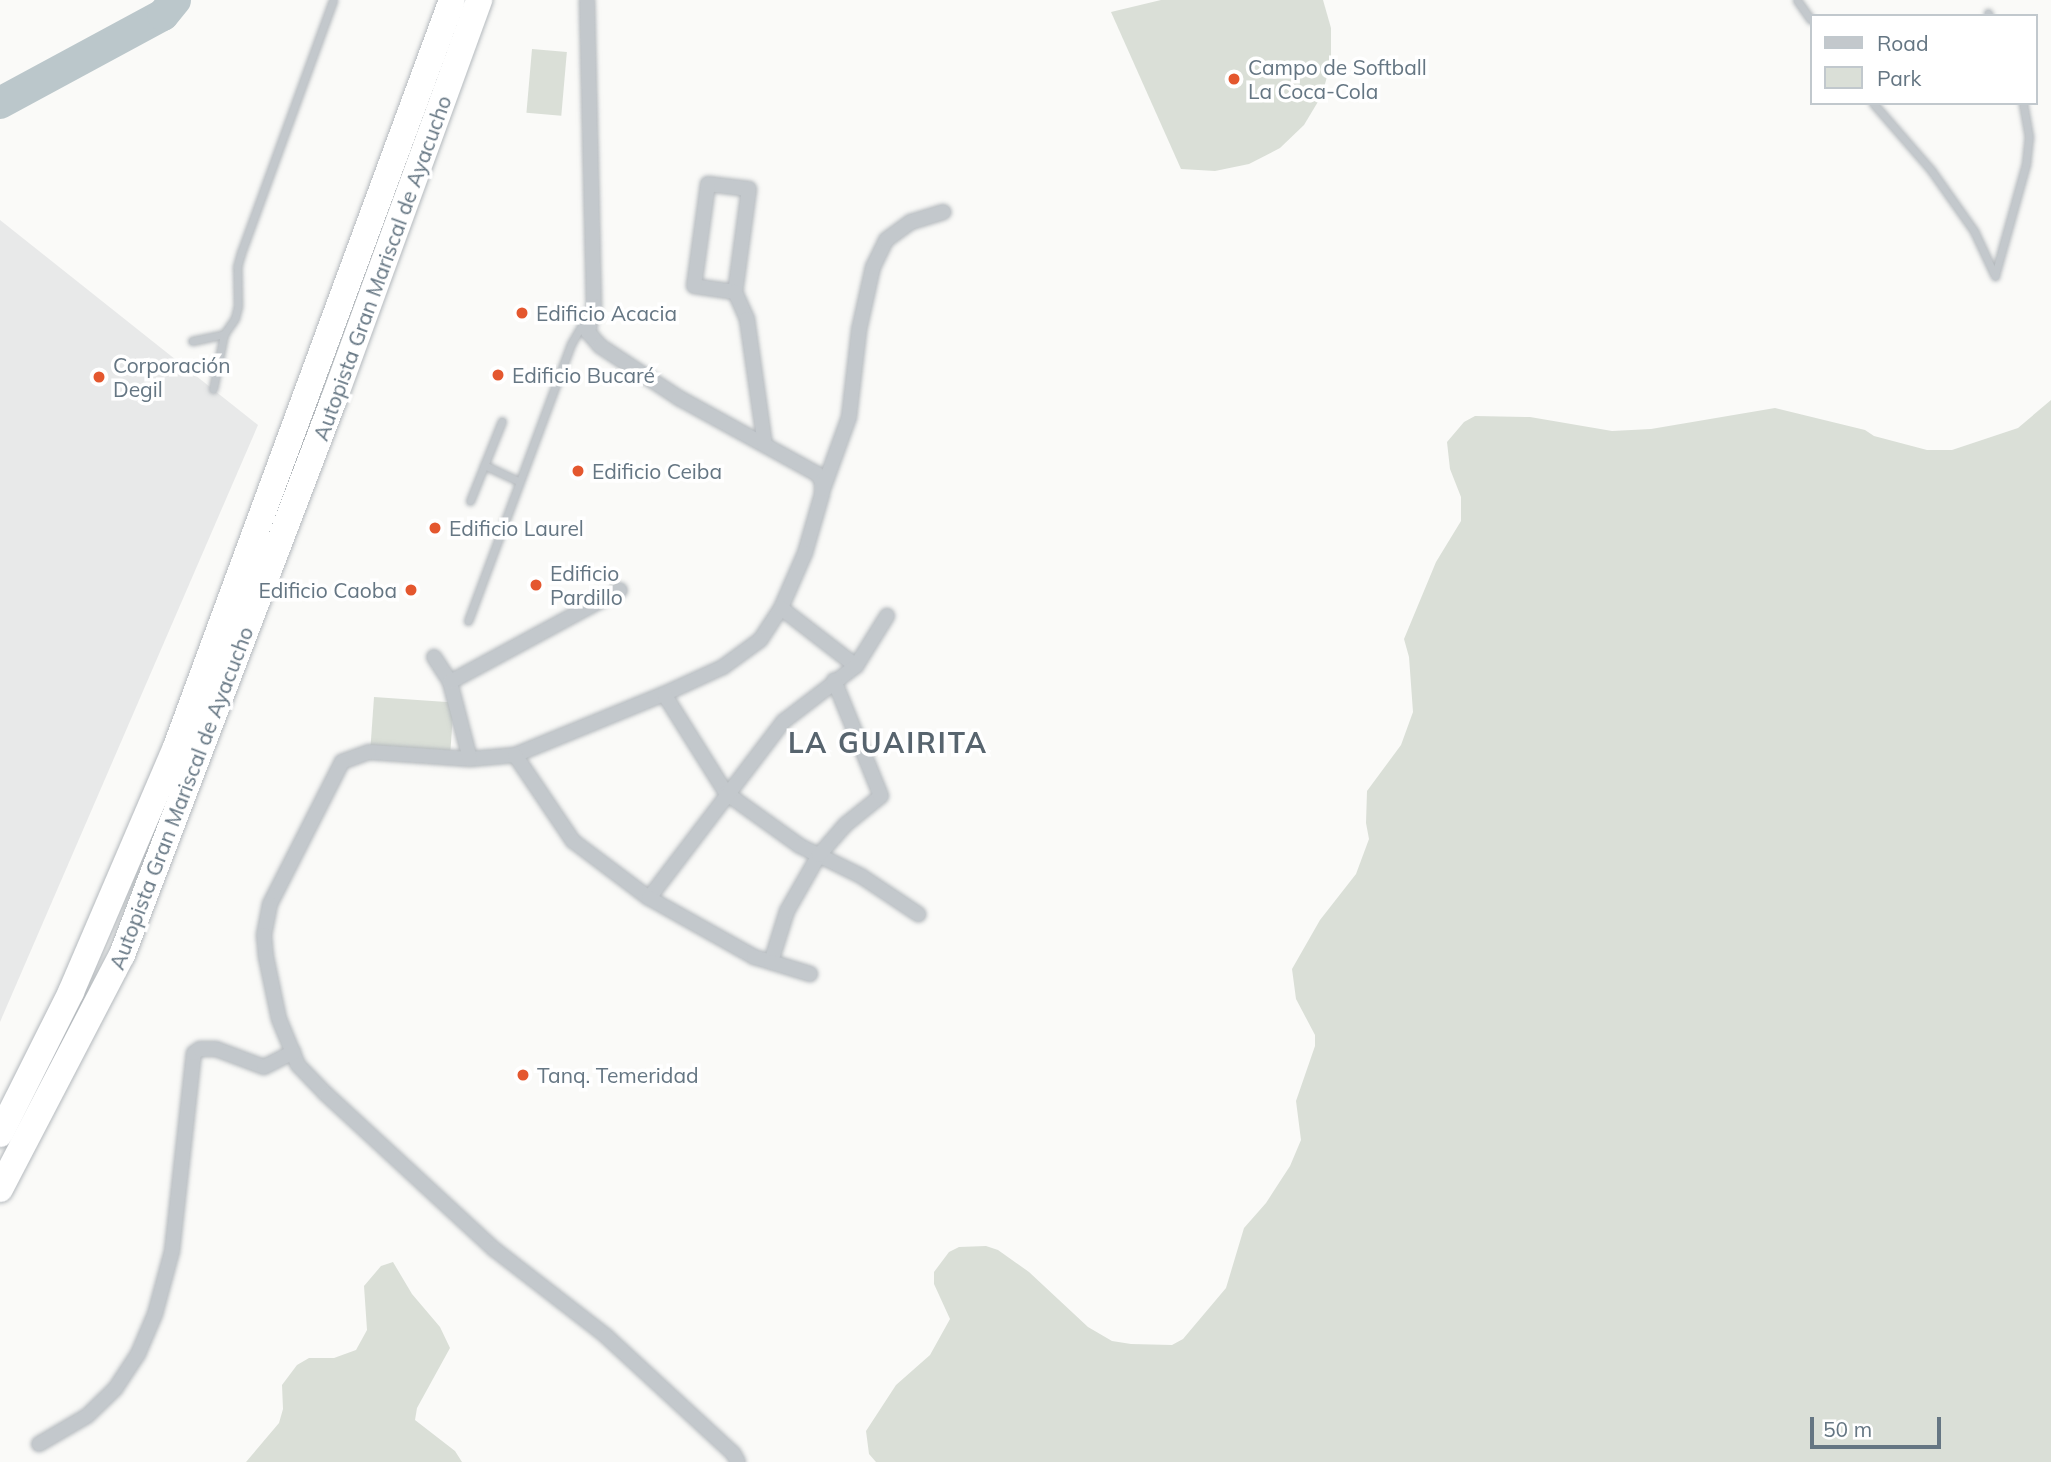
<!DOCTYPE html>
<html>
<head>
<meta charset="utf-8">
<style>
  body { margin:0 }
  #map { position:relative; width:2051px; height:1462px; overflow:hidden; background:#fafaf8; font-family:Mulish,sans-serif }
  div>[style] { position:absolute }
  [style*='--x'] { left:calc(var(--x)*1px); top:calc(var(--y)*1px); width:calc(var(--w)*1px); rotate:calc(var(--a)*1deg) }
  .built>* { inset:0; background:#e8e9e9 }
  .green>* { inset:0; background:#dadfd7; transform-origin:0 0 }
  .river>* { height:32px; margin:-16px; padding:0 16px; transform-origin:16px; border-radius:16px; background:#bbc7cb }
  .roads { filter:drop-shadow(0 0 2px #b4b9bd) drop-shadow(0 0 2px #b4b9bd) }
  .lane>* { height:7px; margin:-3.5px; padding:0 3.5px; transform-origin:3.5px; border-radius:3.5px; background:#c3c8cc }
  .street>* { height:14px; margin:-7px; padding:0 7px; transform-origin:7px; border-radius:7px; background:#c3c8cc }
  .highway>* { height:26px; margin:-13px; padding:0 13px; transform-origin:13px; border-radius:13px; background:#fff }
  .dots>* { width:19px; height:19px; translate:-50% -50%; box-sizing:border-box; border:4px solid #fff; border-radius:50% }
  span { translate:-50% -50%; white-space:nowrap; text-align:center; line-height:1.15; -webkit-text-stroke:7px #fff; paint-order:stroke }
  .poi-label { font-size:21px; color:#657683 }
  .left { translate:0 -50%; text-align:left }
  .right { translate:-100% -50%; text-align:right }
  .street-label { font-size:21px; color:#657683 }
  .district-label { font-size:28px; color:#57646e; font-weight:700; letter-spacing:2px }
  .legend { position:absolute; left:1810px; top:14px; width:228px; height:91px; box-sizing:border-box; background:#fff; border:2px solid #c1c8cd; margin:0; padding:9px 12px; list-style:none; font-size:21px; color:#657683 }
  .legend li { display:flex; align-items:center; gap:14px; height:35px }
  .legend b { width:35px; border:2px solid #c1c8cd }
  .scale { position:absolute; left:1810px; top:1417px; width:131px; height:32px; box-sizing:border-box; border:4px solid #657683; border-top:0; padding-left:9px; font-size:21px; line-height:24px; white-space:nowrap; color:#657683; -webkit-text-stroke:5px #fff; paint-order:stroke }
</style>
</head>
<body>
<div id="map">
  <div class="built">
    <div style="clip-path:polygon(0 220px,258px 425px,0 1022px)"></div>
  </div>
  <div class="green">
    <div style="clip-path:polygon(1161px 0,1323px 0,1331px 28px,1331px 62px,1322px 95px,1304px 125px,1280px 148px,1249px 164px,1215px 171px,1181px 169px,1111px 12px)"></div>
    <div style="left:532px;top:49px;width:35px;height:64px;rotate:5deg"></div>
    <div style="clip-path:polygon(2051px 400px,2051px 1462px,876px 1462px,869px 1454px,866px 1431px,896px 1385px,930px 1355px,950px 1319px,934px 1284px,934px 1272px,949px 1252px,959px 1247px,986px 1246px,998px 1250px,1029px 1272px,1088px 1327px,1112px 1341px,1131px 1344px,1172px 1345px,1183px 1339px,1226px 1288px,1244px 1228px,1266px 1203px,1290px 1166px,1301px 1140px,1296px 1101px,1315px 1046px,1315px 1035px,1296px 999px,1292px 969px,1320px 920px,1356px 874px,1369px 839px,1366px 823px,1367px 791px,1401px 745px,1413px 712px,1409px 657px,1404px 639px,1436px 562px,1461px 521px,1461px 497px,1450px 469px,1447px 442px,1464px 422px,1475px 416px,1530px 417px,1612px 431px,1651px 429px,1775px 408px,1865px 430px,1874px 436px,1927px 450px,1952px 450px,2018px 428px)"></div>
    <div style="left:374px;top:697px;width:80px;height:48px;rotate:4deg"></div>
    <div style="clip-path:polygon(393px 1262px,412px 1294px,440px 1327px,450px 1348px,417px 1408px,415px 1420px,455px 1451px,462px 1462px,246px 1462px,279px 1423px,283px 1409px,282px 1385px,297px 1365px,309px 1358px,334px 1358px,356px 1350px,367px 1330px,364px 1286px,381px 1266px)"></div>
  </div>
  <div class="river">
    <div style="--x:0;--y:103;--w:185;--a:-28.4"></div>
    <div style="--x:163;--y:15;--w:19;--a:-51"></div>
  </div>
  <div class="roads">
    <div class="lane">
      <div style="--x:1797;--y:0;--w:24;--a:55"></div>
      <div style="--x:1988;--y:13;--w:3;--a:72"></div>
      <div style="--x:1873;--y:103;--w:89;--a:49.1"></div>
      <div style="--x:1931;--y:170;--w:75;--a:54.8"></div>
      <div style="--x:1974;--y:231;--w:50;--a:65"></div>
      <div style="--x:1995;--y:275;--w:115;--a:-74.4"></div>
      <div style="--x:2026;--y:164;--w:27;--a:-84"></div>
      <div style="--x:2029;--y:137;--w:35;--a:-100"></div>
      <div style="--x:192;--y:341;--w:33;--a:-12"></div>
      <div style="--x:213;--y:389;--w:56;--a:-78.7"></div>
      <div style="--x:224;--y:334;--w:19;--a:-55"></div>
      <div style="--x:235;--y:318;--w:12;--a:-76"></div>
      <div style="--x:238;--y:306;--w:39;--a:-91"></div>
      <div style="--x:237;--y:267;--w:15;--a:-74"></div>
      <div style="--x:241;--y:253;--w:269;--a:-70"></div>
      <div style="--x:484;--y:465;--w:38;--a:25"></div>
      <div style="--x:470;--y:501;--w:86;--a:-68.2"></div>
      <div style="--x:468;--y:621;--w:296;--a:-69.6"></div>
      <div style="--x:571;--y:344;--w:30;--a:-60"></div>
    </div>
    <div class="street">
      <div style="--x:587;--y:0;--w:306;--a:88.7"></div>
      <div style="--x:594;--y:306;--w:27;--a:103"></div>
      <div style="--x:588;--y:332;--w:18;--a:49"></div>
      <div style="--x:600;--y:346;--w:95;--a:33.4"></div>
      <div style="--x:679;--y:398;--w:158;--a:28.8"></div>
      <div style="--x:817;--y:474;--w:9;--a:54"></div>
      <div style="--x:822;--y:481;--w:13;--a:90"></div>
      <div style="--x:822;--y:494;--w:61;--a:106.1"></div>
      <div style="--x:805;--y:553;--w:60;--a:113.6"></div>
      <div style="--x:781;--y:608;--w:38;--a:123"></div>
      <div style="--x:760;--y:640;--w:46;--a:143.9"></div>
      <div style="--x:723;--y:667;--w:65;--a:155.4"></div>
      <div style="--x:664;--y:694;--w:161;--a:157.7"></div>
      <div style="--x:515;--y:755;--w:45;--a:174.9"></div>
      <div style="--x:470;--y:759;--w:101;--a:-176"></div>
      <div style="--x:369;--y:752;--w:29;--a:160"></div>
      <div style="--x:342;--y:762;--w:159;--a:116.9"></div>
      <div style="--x:270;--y:904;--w:32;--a:101"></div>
      <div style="--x:264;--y:935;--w:22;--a:85"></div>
      <div style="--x:266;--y:957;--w:63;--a:78.2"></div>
      <div style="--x:279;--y:1019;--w:50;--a:67.6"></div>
      <div style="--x:298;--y:1065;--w:40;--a:46"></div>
      <div style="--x:326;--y:1094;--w:229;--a:42.7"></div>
      <div style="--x:494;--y:1249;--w:142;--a:37.8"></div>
      <div style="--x:606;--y:1336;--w:173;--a:42.7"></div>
      <div style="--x:733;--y:1453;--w:10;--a:61"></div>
      <div style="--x:708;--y:184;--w:41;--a:7"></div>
      <div style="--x:749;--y:189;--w:104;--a:97.7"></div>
      <div style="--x:735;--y:292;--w:41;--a:-171.7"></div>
      <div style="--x:694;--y:286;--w:103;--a:-82.2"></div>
      <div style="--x:735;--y:292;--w:30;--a:66"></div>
      <div style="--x:747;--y:319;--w:127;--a:81.9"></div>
      <div style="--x:823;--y:489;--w:77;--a:-70.1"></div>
      <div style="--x:849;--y:417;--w:88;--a:-83.4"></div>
      <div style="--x:859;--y:330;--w:65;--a:-77.5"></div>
      <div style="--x:873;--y:267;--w:30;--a:-64"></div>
      <div style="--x:886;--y:240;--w:31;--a:-36"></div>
      <div style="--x:911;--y:222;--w:34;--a:-17"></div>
      <div style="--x:781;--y:608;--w:95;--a:37.7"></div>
      <div style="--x:434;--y:657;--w:30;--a:57"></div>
      <div style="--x:664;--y:694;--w:117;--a:57.9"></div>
      <div style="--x:726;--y:793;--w:91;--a:35.6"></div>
      <div style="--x:800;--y:846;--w:68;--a:26.2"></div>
      <div style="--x:861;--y:876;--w:69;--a:33.7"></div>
      <div style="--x:515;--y:755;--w:104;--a:56"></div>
      <div style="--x:573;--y:841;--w:95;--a:36.9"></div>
      <div style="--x:649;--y:898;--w:223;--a:-52.7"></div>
      <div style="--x:784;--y:721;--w:91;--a:-37.4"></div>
      <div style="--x:856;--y:666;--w:59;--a:-58.2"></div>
      <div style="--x:470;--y:759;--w:80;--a:-104.6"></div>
      <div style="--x:450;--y:682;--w:193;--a:-28.4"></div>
      <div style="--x:649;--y:898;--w:120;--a:29.3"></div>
      <div style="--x:754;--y:957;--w:18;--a:16"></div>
      <div style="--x:771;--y:962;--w:53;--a:-72.6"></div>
      <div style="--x:787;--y:911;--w:64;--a:-60.3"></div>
      <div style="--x:819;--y:855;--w:40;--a:-49"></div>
      <div style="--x:845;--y:825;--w:46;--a:-38.9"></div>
      <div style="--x:881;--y:796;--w:125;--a:-112.1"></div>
      <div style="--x:771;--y:962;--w:41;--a:17.1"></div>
      <div style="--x:39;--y:1444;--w:56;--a:-30.3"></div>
      <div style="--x:87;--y:1416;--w:39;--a:-44"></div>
      <div style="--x:115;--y:1389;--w:42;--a:-56.7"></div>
      <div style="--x:138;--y:1354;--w:43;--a:-67"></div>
      <div style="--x:155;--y:1314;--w:65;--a:-74.9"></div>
      <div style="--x:172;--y:1251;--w:199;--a:-83.7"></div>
      <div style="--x:194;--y:1053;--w:7;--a:-34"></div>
      <div style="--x:200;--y:1049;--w:16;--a:0"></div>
      <div style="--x:216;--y:1049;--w:51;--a:20.6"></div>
      <div style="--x:264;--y:1067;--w:33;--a:-27"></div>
    </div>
    <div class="highway">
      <div style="--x:0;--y:1134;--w:159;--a:-63.4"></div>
      <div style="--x:71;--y:992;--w:267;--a:-66.8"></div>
      <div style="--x:176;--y:747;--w:796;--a:-69.72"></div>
      <div style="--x:0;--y:1189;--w:264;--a:-62.5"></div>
      <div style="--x:122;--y:955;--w:595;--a:-69.13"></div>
      <div style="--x:334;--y:399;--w:425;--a:-70"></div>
    </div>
  </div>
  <div class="dots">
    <div style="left:1234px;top:79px;background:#e4572e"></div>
    <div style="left:522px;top:313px;background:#e4572e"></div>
    <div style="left:498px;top:375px;background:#e4572e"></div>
    <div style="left:99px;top:377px;background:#e4572e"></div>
    <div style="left:578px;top:471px;background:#e4572e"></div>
    <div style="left:435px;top:528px;background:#e4572e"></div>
    <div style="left:536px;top:585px;background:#e4572e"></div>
    <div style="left:411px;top:590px;background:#e4572e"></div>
    <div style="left:523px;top:1075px;background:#e4572e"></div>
  </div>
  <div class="poi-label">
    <span class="left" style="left:1248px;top:79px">Campo de Softball<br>La Coca-Cola</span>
    <span class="left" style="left:536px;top:313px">Edificio Acacia</span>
    <span class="left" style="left:113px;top:377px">Corporación<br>Degil</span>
    <span class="left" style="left:512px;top:375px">Edificio Bucaré</span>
    <span class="left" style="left:592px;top:471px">Edificio Ceiba</span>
    <span class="left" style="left:449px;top:528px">Edificio Laurel</span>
    <span class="left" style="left:550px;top:585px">Edificio<br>Pardillo</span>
    <span class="right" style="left:397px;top:590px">Edificio Caoba</span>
    <span class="left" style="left:537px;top:1075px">Tanq. Temeridad</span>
  </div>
  <div class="street-label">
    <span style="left:382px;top:268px;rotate:-70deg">Autopista Gran Mariscal de Ayacucho</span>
    <span style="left:181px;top:798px;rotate:-69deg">Autopista Gran Mariscal de Ayacucho</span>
  </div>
  <div class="district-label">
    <span style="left:888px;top:743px">LA GUAIRITA</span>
  </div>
  <ul class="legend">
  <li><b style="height:9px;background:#c3c8cc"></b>Road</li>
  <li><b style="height:19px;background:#dadfd7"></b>Park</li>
  </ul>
  <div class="scale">50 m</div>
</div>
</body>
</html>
